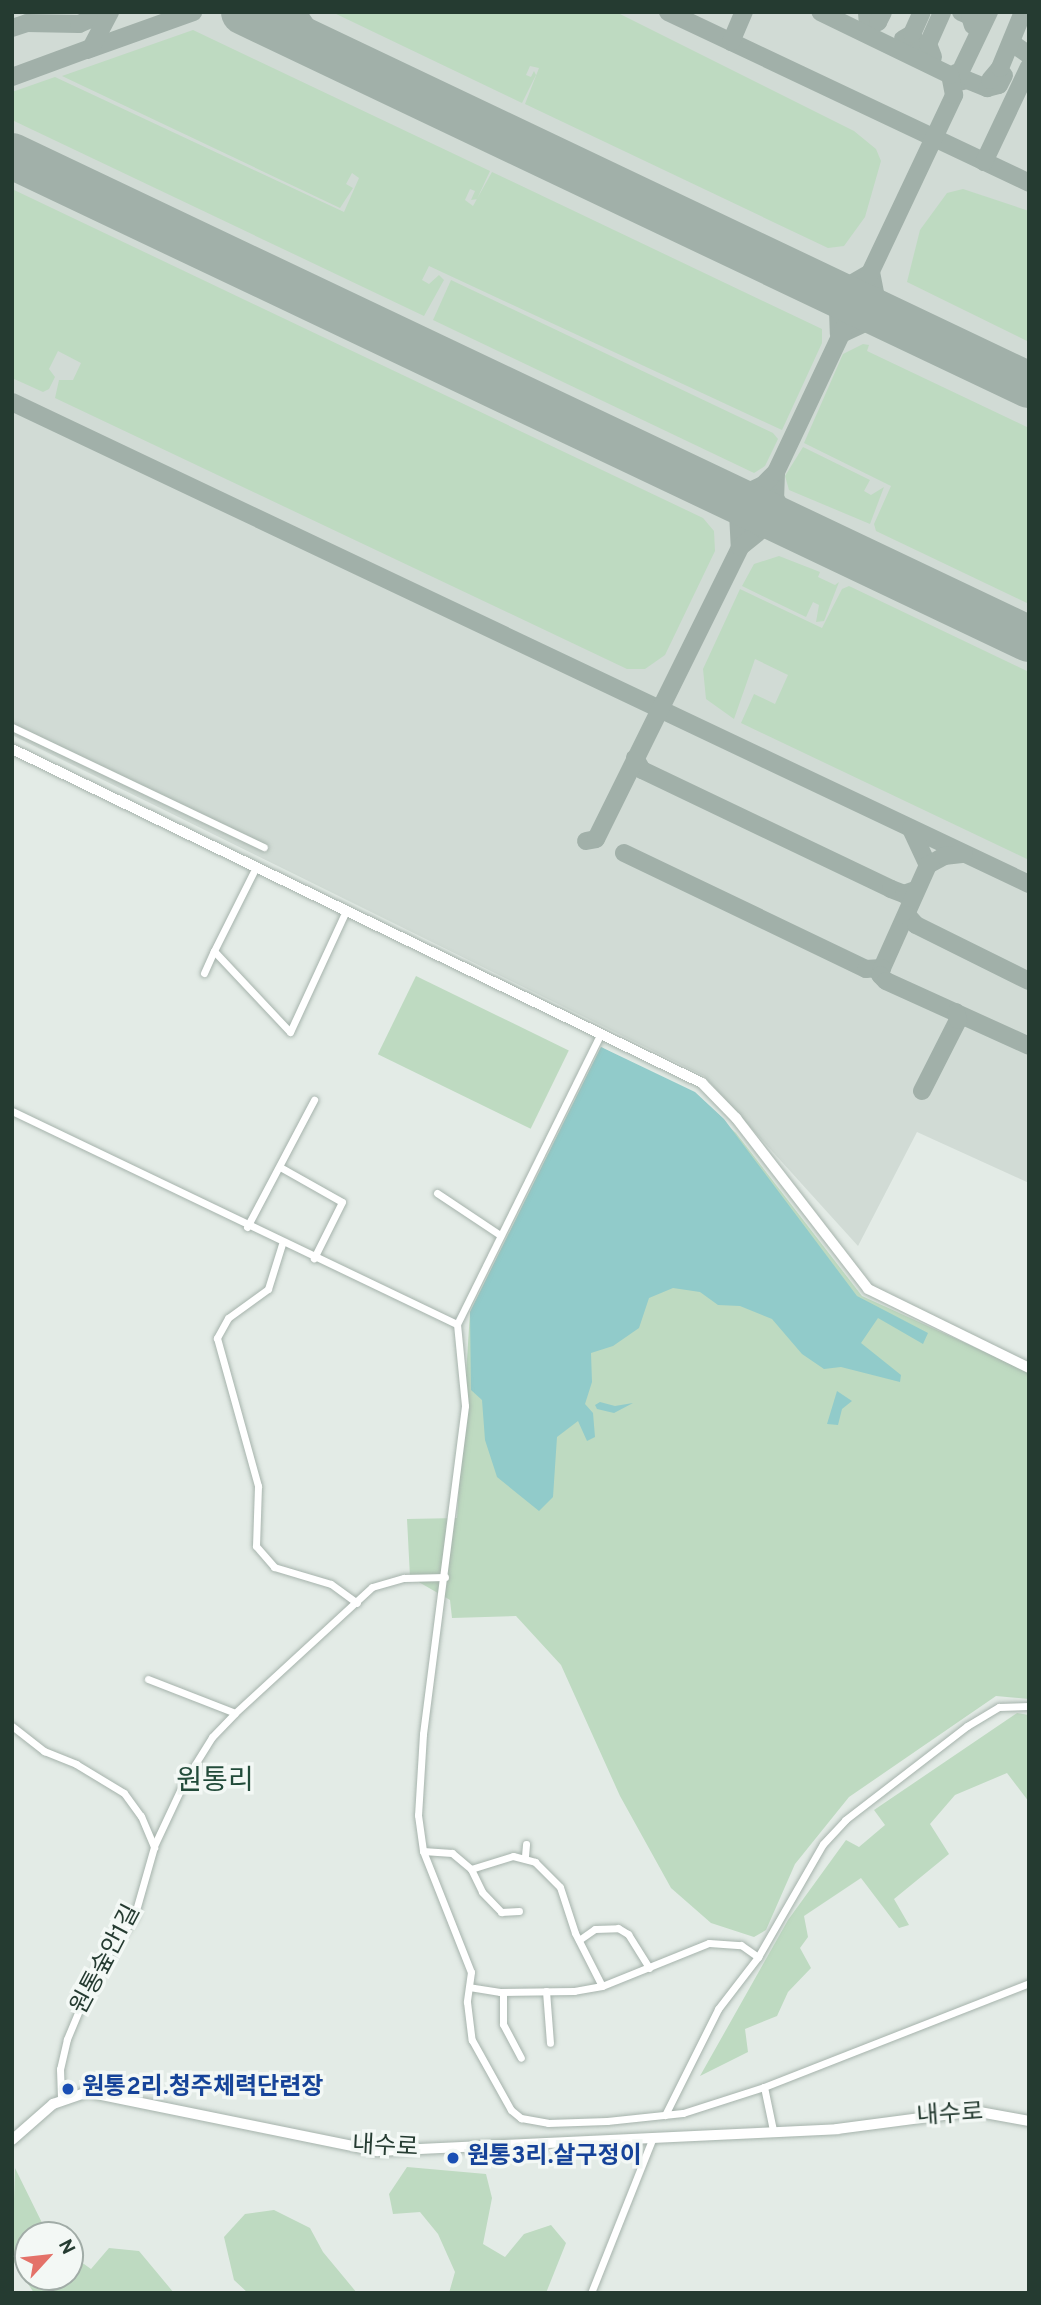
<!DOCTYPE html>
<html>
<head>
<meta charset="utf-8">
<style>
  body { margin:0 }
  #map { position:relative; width:1041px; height:2305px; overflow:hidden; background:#e3ebe6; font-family:Overpass,"Noto Sans KR",sans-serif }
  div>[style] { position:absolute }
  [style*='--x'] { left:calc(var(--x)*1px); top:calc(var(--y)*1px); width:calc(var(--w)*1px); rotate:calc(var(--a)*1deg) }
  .built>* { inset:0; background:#d1dbd5 }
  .green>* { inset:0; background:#bedac1; transform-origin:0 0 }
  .water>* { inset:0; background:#91cbca }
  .taxiway>* { height:18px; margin:-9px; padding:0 9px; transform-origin:9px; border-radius:9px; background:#a1b0a9 }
  .runway>* { height:46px; margin:-23px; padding:0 23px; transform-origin:23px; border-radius:23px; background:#a1b0a9 }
  .roads { filter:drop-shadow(0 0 2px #a6b3ac) drop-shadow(0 0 2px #a6b3ac) }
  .street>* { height:7px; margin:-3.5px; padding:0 3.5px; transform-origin:3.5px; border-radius:3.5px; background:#fff }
  .secondary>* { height:10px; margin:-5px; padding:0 5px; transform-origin:5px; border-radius:5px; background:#fff }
  .dots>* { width:19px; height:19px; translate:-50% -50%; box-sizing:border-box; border:4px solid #f3f8f5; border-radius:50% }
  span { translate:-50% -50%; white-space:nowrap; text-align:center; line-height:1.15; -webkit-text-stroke:7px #f3f8f5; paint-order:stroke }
  .street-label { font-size:24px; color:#253b31 }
  .transit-label { font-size:24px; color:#164399; font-weight:700 }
  .left { translate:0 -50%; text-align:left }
  .quarter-label { font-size:28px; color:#224b3a }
  .frame { position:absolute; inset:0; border:14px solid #253b31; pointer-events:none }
  .north { position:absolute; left:14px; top:2221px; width:70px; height:70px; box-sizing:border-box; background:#f3f8f5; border:2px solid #a1aca7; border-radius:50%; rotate:63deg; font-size:19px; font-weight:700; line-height:28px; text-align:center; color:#253b31 }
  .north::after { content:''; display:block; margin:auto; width:24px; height:32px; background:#e47269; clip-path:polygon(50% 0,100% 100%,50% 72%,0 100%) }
</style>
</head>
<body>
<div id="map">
  <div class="built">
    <div style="clip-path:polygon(12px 12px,1029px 12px,1029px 1183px,917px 1132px,858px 1246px,704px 1076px,12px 735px)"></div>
  </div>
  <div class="green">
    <div style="clip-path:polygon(332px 12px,616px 12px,854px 131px,876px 149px,881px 161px,865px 217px,844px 246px,828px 248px,525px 104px,539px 68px,530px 66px,526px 75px,531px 77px,534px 71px,536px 75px,522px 103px)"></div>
    <div style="clip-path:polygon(193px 30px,490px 171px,477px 199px,471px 200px,475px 191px,470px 189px,465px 200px,473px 206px,492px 172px,822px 329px,822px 343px,782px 430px,429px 266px,422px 280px,429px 284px,439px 275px,444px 280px,424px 316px,12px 120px,12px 92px,55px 77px,344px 212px,359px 178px,352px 173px,346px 184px,353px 188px,340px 208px,62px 76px)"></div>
    <div style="clip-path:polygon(12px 189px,703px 518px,714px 531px,715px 551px,665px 655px,645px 669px,627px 669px,55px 398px,59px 380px,73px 380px,81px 363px,58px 351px,49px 369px,55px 377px,49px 389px,43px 392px,12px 378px)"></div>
    <div style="clip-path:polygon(963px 189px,1029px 211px,1029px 342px,907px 282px,920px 230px,947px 193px)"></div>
    <div style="clip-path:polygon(451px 280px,773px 433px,778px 439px,765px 466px,754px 473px,433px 320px)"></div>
    <div style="clip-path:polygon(863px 344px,869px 345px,867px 351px,1029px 428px,1029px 604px,876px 531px,874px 524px,891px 486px,804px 443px,843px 354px)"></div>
    <div style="clip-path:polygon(803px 447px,870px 480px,864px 491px,871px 495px,884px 487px,870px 524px,789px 490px,785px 476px)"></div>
    <div style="clip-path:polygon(779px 556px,820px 572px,818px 577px,835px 585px,839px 582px,824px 621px,816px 622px,819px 605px,813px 602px,806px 617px,742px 586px,754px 564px)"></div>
    <div style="clip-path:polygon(849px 586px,1029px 672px,1029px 860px,741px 723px,754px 694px,775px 704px,788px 675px,755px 659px,734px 719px,706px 699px,703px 669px,740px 589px,822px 628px,842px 589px)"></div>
    <div style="left:416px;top:976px;width:170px;height:87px;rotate:26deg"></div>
    <div style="clip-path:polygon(601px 1047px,704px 1104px,736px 1133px,862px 1296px,1029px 1372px,1029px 1699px,996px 1696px,849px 1797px,795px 1864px,766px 1930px,754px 1937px,711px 1923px,671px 1888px,620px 1796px,561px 1665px,516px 1616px,452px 1618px,450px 1600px,410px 1577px,407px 1519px,457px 1518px,470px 1312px)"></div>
    <div style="clip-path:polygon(1017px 1713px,1029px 1715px,1029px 1802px,1007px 1773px,955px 1795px,930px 1824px,949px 1854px,894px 1899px,909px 1925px,899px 1928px,861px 1878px,804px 1916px,808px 1937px,800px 1948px,811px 1968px,788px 1992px,777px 2016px,745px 2029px,748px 2052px,700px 2076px,788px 1920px,846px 1840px,859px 1847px,885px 1825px,874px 1810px)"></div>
    <div style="clip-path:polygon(407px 2167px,486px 2174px,492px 2198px,483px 2244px,505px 2257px,524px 2234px,551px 2225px,566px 2243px,546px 2293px,449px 2293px,455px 2272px,438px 2234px,420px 2212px,393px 2214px,389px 2194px)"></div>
    <div style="clip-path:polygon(15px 2168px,48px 2235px,28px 2235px,28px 2277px,70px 2277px,70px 2254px,91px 2269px,109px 2248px,139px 2251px,174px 2293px,34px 2293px,12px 2259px)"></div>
    <div style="clip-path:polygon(274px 2210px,310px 2228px,323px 2252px,357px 2293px,248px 2293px,234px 2280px,224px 2237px,245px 2214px)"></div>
  </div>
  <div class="water">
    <div style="clip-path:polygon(601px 1047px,695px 1092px,724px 1119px,857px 1296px,928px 1333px,923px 1344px,878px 1318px,861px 1343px,901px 1375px,900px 1382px,841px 1367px,824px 1369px,802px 1354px,772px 1319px,740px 1306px,718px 1305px,700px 1292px,673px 1288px,649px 1298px,639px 1328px,613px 1346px,591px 1353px,592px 1382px,585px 1404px,593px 1413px,595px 1437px,587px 1441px,578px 1421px,557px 1437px,553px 1497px,539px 1511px,497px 1477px,485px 1440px,482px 1400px,471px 1390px,470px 1312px)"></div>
    <div style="clip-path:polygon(837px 1391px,852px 1401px,842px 1409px,838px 1425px,827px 1424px)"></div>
    <div style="clip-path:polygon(600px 1402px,615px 1406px,633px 1403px,614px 1413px,597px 1409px,595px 1405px)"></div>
  </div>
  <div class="taxiway">
    <div style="--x:297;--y:12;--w:46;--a:55.6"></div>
    <div style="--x:668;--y:12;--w:399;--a:25.3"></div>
    <div style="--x:867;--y:12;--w:14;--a:86"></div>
    <div style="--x:868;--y:26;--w:11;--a:-22"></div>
    <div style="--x:878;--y:22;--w:11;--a:-63"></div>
    <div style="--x:961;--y:12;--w:10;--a:24"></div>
    <div style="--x:970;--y:16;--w:10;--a:73"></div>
    <div style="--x:12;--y:28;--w:16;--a:-18"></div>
    <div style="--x:27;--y:23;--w:52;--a:1.1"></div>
    <div style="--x:79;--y:24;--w:30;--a:-23"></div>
    <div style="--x:912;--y:34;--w:17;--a:66"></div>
    <div style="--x:919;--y:50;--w:11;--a:-34"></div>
    <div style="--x:928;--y:44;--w:14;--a:69"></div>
    <div style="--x:903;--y:39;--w:10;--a:-29"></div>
    <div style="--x:912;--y:34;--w:24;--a:-66"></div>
    <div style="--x:731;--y:42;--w:33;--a:-67"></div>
    <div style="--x:1012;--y:43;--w:21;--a:35"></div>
    <div style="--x:928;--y:44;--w:35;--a:-66"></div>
    <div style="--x:87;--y:50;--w:113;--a:-19.7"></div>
    <div style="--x:956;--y:73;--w:10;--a:96"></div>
    <div style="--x:955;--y:83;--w:12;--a:-14"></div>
    <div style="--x:967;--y:80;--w:22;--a:22"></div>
    <div style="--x:987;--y:88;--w:12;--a:-14"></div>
    <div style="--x:999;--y:85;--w:11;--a:-63"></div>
    <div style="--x:12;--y:77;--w:84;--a:-20.2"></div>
    <div style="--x:91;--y:48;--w:41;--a:-62.2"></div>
    <div style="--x:990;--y:80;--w:16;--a:-50"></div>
    <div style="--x:1000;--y:68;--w:61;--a:-67.7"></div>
    <div style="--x:954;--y:85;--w:81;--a:-64.4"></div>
    <div style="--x:984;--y:162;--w:105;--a:-64.7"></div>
    <div style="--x:871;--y:272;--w:26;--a:79"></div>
    <div style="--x:876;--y:298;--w:35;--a:47"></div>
    <div style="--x:820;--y:286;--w:24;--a:5"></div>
    <div style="--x:844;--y:288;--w:28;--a:-30"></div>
    <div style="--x:820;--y:286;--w:30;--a:53"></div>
    <div style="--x:838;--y:310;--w:24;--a:88"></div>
    <div style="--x:841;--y:334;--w:29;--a:-25"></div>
    <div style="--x:867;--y:322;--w:33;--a:3"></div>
    <div style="--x:12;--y:402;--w:1125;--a:25.36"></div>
    <div style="--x:776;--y:472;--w:26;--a:92"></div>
    <div style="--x:775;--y:498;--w:33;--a:59"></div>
    <div style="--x:713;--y:489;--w:33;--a:7"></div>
    <div style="--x:746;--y:493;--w:19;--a:-25"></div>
    <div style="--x:763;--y:485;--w:18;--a:-45"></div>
    <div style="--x:776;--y:472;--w:417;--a:-64.7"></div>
    <div style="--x:954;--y:95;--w:20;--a:-101"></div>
    <div style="--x:950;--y:75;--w:144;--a:-154.1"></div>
    <div style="--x:716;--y:490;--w:32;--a:46"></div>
    <div style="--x:738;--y:513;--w:34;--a:87"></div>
    <div style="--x:635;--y:758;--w:14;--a:60"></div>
    <div style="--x:642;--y:770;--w:276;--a:25.5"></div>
    <div style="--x:891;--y:889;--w:14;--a:21"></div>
    <div style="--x:904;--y:894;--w:12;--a:-20"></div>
    <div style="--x:911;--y:829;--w:40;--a:65"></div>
    <div style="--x:928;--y:865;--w:18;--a:-29"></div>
    <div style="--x:944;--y:856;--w:20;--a:-6"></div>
    <div style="--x:586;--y:841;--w:10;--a:-11"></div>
    <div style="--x:596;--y:839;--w:326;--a:-63.7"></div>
    <div style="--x:740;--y:547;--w:28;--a:-39"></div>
    <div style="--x:762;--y:529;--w:30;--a:-6"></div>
    <div style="--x:624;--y:853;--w:268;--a:25.6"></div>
    <div style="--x:866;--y:969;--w:16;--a:-4"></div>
    <div style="--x:882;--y:968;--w:113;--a:-65.9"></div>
    <div style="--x:907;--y:915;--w:13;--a:48"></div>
    <div style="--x:916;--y:925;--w:126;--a:26.4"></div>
    <div style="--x:882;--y:968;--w:7;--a:106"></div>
    <div style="--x:880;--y:975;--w:8;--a:45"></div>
    <div style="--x:886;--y:981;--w:157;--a:24.4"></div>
    <div style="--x:922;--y:1091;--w:80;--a:-63.1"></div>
    <div style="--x:958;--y:1020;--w:8;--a:-104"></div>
  </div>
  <div class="runway">
    <div style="--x:244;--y:12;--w:869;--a:25.42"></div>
    <div style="--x:12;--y:156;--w:1126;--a:25.4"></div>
  </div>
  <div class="roads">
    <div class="street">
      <div style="--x:12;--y:727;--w:279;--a:25.5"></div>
      <div style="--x:256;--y:867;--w:94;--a:116.6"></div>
      <div style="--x:214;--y:951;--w:111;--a:46.8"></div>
      <div style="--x:290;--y:1032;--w:131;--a:-65.2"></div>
      <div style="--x:204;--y:973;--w:24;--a:-66"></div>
      <div style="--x:600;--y:1035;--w:322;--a:116.3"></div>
      <div style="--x:457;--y:1324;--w:82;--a:84.4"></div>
      <div style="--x:465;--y:1406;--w:331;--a:97.3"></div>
      <div style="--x:423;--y:1734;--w:81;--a:93.5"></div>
      <div style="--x:418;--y:1815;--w:36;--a:82"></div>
      <div style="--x:423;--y:1851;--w:130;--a:68.4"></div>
      <div style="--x:471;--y:1972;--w:30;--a:98"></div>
      <div style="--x:467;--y:2002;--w:38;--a:83"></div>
      <div style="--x:472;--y:2040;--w:80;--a:60.9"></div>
      <div style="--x:511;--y:2110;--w:13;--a:39"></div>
      <div style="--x:521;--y:2118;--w:27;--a:10"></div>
      <div style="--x:548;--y:2123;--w:59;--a:-1.9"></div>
      <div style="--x:607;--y:2121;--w:76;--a:-6"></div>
      <div style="--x:683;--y:2113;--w:85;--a:-17.8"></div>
      <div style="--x:764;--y:2087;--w:285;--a:-21.4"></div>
      <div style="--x:12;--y:1111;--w:493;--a:25.6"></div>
      <div style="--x:280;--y:1167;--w:71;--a:29.4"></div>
      <div style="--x:342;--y:1202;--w:63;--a:116.6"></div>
      <div style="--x:437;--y:1193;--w:76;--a:33.7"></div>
      <div style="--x:247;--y:1227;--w:144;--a:-62.2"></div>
      <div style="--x:282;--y:1244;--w:47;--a:107.3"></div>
      <div style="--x:268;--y:1289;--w:49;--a:144.1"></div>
      <div style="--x:228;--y:1318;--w:23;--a:119"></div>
      <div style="--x:217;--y:1338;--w:154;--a:74.5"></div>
      <div style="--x:258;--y:1486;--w:60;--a:91.9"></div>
      <div style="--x:256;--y:1546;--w:28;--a:49"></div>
      <div style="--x:274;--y:1567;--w:59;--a:16.6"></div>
      <div style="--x:331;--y:1584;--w:32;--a:36"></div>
      <div style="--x:148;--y:1679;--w:93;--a:21.3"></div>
      <div style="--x:12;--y:1726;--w:41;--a:38"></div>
      <div style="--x:44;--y:1751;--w:35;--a:22"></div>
      <div style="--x:76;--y:1764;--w:56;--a:31.1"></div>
      <div style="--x:124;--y:1793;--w:29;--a:54"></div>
      <div style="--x:141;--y:1816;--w:34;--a:67"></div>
      <div style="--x:154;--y:1847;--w:73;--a:105.9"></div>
      <div style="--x:134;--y:1917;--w:67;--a:125.3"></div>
      <div style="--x:95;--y:1972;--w:73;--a:112.7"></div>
      <div style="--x:67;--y:2039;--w:31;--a:103"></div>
      <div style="--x:60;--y:2069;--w:30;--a:88"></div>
      <div style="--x:154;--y:1846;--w:71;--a:-64.9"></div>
      <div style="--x:184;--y:1782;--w:53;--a:-58.1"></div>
      <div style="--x:212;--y:1737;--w:33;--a:-46"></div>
      <div style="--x:235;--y:1713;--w:186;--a:-42.6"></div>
      <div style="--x:372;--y:1587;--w:33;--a:-16"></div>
      <div style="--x:404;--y:1578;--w:41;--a:-1.4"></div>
      <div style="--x:423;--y:1851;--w:29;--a:4"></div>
      <div style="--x:452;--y:1853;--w:25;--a:40"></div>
      <div style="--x:471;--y:1869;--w:44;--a:-17.2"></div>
      <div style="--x:513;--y:1856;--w:23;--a:15"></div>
      <div style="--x:535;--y:1862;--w:35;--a:45"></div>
      <div style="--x:560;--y:1887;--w:48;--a:71.9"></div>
      <div style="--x:575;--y:1933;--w:59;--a:63"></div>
      <div style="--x:602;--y:1986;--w:28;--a:170"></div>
      <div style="--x:574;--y:1991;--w:74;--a:179.2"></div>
      <div style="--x:500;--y:1992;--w:31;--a:-171"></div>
      <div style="--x:525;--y:1856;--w:12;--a:-85"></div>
      <div style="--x:471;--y:1869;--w:25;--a:64"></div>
      <div style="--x:482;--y:1892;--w:28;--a:46"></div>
      <div style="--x:501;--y:1912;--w:18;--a:-3"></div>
      <div style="--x:579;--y:1940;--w:19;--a:-35"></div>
      <div style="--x:595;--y:1929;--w:23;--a:-2"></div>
      <div style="--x:618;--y:1928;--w:12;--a:31"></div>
      <div style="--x:628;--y:1934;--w:40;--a:58"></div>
      <div style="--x:602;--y:1986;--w:115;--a:-21.9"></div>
      <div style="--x:709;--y:1943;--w:32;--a:4"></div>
      <div style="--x:741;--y:1945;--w:21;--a:35"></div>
      <div style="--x:758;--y:1957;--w:130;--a:-60.1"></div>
      <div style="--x:823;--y:1844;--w:33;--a:-47"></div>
      <div style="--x:845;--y:1820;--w:154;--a:-37.6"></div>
      <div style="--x:967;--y:1726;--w:37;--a:-31"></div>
      <div style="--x:999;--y:1707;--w:30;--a:-2"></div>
      <div style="--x:546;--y:1991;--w:52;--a:85.6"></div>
      <div style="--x:503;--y:1992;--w:32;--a:90"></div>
      <div style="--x:503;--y:2024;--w:38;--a:62"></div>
      <div style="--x:764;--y:2087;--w:44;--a:78.2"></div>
      <div style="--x:665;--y:2115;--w:119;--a:-63.4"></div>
      <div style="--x:718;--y:2009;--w:66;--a:-52.4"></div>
      <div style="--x:591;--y:2293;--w:168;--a:-68.3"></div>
    </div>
    <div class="secondary">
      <div style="--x:12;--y:749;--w:767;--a:25.83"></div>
      <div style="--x:702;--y:1083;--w:49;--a:45.8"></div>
      <div style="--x:736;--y:1118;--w:216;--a:52.3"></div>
      <div style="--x:868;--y:1289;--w:179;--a:26.1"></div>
      <div style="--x:12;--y:2140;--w:55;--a:-41.3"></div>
      <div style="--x:53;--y:2104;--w:36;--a:-19"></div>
      <div style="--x:87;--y:2092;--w:296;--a:11.5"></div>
      <div style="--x:377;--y:2151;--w:461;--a:-2.7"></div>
      <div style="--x:837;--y:2129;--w:138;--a:-7.5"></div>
      <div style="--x:974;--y:2111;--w:56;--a:10.3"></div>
    </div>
  </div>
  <div class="dots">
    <div style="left:68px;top:2089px;background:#1a4fb4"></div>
    <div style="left:453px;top:2158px;background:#1a4fb4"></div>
  </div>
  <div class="street-label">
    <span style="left:107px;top:1960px;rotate:-62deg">원통숲안1길</span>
    <span style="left:950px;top:2116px;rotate:-4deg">내수로</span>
    <span style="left:385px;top:2148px;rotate:3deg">내수로</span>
  </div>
  <div class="transit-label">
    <span class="left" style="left:82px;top:2089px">원통2리.청주체력단련장</span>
    <span class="left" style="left:467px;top:2158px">원통3리.살구정이</span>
  </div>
  <div class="quarter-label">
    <span style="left:215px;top:1782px">원통리</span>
  </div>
  <div class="frame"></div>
  <div class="north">N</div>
</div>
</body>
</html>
